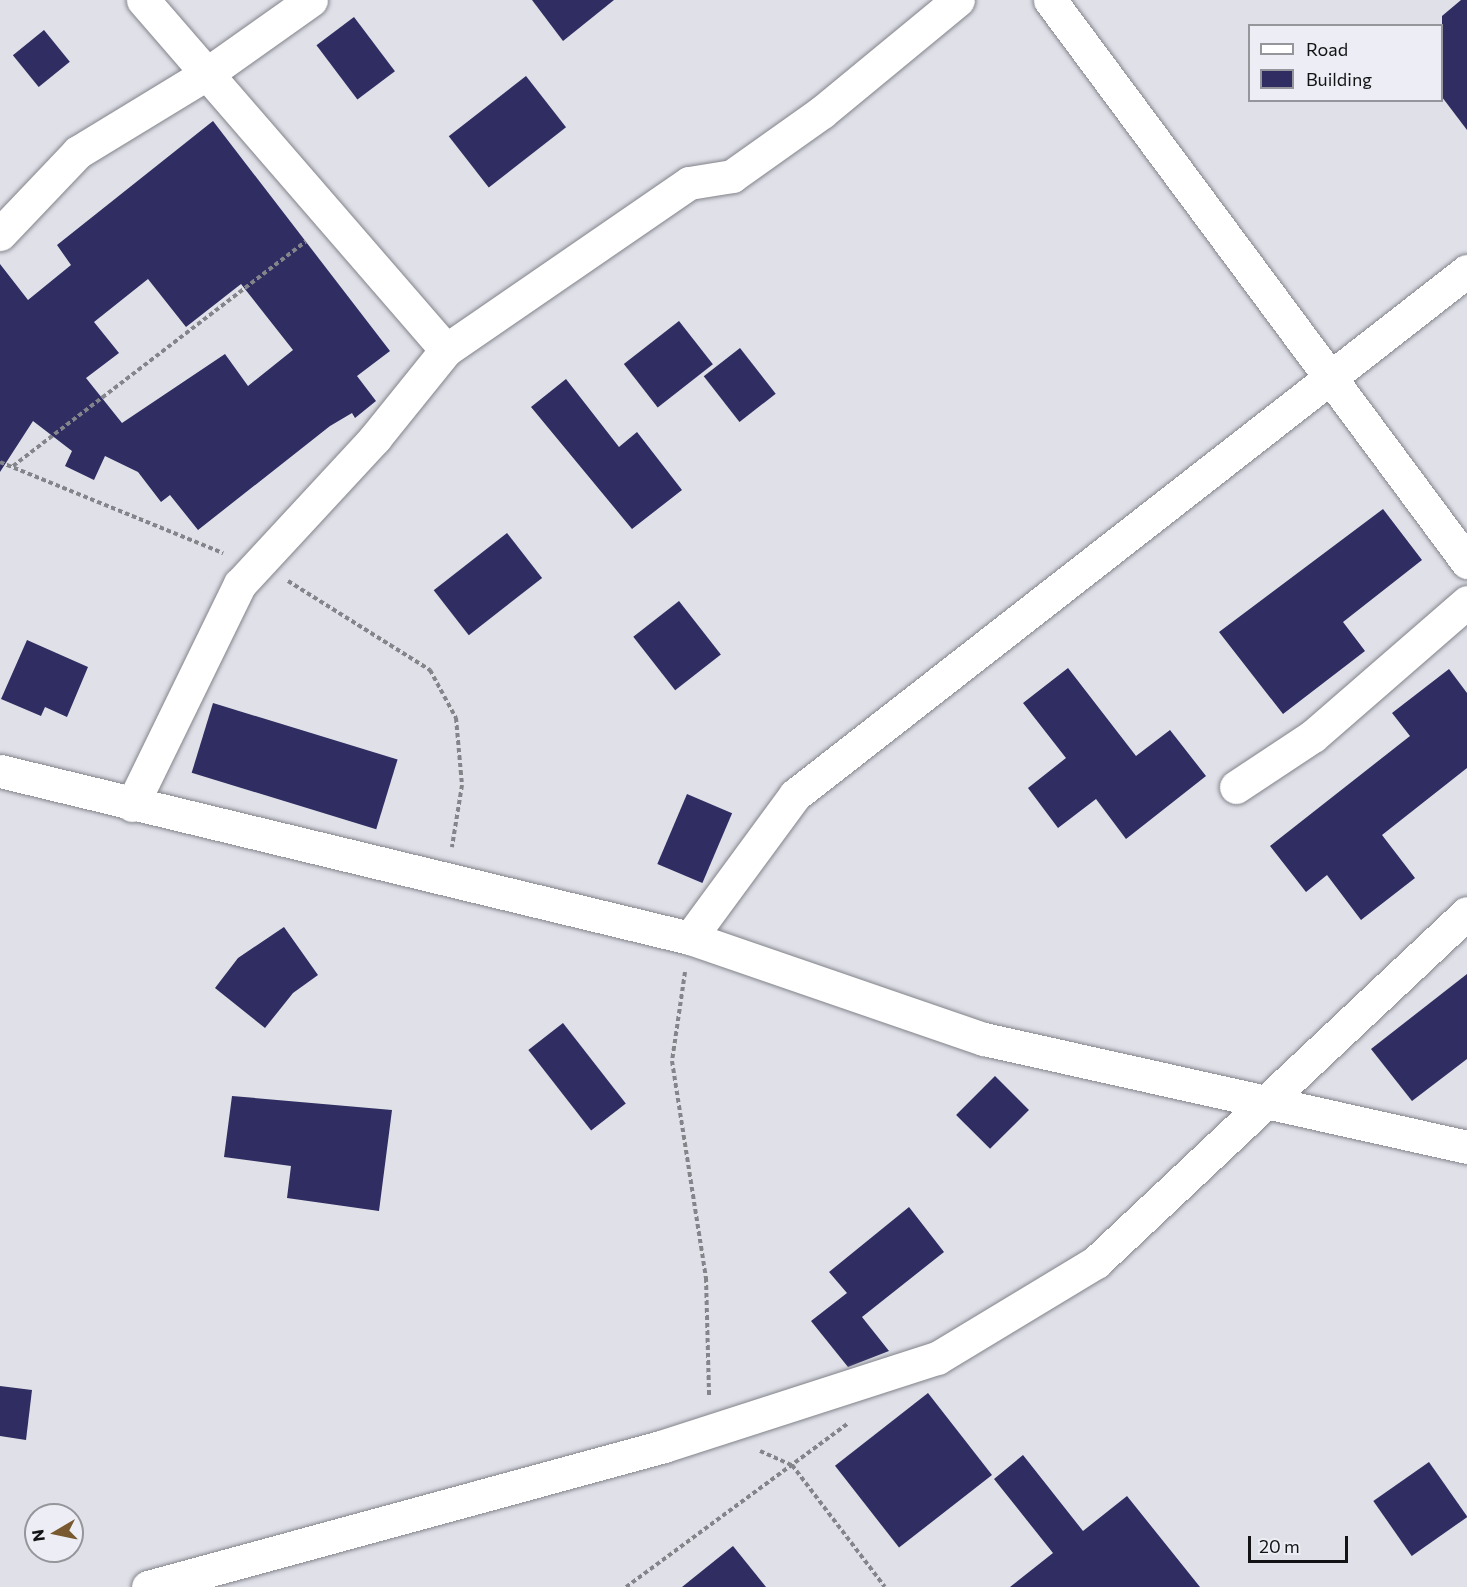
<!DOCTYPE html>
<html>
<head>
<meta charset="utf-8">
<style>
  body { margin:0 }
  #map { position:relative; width:1467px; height:1587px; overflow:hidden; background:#dfe0e8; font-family:Commissioner,sans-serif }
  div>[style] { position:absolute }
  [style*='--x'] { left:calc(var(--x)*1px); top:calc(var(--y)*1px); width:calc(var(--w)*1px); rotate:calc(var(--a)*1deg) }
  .building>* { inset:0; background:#2f2d61; transform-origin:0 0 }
  .path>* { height:4px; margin-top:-2px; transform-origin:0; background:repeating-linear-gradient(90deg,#84858a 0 4.5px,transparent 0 7.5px) }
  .roads { filter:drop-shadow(0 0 2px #82838a) drop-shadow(0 0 2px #82838a) }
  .minor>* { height:33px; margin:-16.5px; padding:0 16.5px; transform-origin:16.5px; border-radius:16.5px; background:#fff }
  span { translate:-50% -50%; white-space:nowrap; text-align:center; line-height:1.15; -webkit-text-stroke:6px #ecedf5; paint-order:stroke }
  .legend { position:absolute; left:1248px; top:24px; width:195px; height:78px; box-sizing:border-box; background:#ecedf5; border:2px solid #95969b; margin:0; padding:8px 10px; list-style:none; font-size:18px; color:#131315 }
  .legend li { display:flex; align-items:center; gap:12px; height:30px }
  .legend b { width:30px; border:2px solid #95969b }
  .north { position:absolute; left:24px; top:1503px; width:60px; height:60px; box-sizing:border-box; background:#ecedf5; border:2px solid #95969b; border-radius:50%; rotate:261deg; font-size:16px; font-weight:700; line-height:24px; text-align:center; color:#131315 }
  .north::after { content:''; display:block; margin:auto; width:21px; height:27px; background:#79592f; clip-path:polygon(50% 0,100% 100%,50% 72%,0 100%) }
  .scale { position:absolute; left:1248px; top:1536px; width:100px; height:27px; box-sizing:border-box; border:3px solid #131315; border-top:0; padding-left:8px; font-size:18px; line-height:21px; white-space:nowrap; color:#131315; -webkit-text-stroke:4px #ecedf5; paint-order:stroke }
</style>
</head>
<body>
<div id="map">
  <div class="building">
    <div style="clip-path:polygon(532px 0,614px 0,563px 41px)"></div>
    <div style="clip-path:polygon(1461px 0,1467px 0,1467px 130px,1442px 97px,1442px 16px)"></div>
    <div style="left:354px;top:17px;width:68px;height:47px;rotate:53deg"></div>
    <div style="left:44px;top:30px;width:41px;height:40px;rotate:51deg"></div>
    <div style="left:526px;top:76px;width:65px;height:98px;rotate:52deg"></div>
    <div style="clip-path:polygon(evenodd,213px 121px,390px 351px,357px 376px,376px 401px,355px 418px,352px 413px,330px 426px,198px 530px,170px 495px,161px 502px,138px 472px,105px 456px,94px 480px,65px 466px,72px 451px,33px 421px,0 472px,0 264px,28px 300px,71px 265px,57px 245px,213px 121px,148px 279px,186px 327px,241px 284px,293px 350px,248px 386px,225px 354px,122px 423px,86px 378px,119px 353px,94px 322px,148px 279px)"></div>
    <div style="left:679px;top:321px;width:55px;height:70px;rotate:52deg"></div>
    <div style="left:740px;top:348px;width:58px;height:46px;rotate:52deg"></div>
    <div style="clip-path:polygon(566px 379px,619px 447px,637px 432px,682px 490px,632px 529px,531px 407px)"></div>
    <div style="clip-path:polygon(1383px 509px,1422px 560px,1343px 622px,1365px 651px,1283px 714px,1219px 632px)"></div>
    <div style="left:507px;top:533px;width:57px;height:93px;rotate:52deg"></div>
    <div style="left:679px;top:601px;width:68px;height:58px;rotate:52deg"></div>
    <div style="clip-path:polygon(27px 640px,88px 667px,67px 717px,45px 707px,41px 716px,1px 699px)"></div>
    <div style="clip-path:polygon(1068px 668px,1136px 756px,1170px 730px,1206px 776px,1126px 839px,1096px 799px,1058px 828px,1028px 788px,1066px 758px,1023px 703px)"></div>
    <div style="clip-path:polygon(1449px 669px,1467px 693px,1467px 768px,1382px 835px,1415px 878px,1361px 920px,1327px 875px,1306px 892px,1270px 846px,1410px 736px,1392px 713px)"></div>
    <div style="left:213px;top:703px;width:193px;height:73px;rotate:17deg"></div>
    <div style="left:687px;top:794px;width:49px;height:76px;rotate:23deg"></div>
    <div style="clip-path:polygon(284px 927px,318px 975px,293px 993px,265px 1028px,215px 988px,238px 958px)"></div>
    <div style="clip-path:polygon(1467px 974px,1467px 1059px,1412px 1101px,1371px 1049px)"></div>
    <div style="left:563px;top:1023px;width:102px;height:44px;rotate:52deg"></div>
    <div style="left:995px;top:1076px;width:48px;height:55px;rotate:45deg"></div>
    <div style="clip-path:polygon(232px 1096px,392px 1110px,379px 1211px,287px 1198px,291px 1166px,224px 1157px)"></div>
    <div style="clip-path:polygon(909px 1207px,944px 1252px,862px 1317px,889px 1351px,848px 1367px,811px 1321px,847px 1293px,829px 1272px)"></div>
    <div style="clip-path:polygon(0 1386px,32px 1390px,26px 1440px,0 1436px)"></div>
    <div style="left:928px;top:1393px;width:104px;height:118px;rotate:52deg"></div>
    <div style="clip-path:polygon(1023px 1455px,1083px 1531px,1127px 1496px,1200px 1587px,1010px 1587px,1053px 1553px,994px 1479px)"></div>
    <div style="left:1429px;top:1462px;width:67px;height:68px;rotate:55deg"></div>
    <div style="clip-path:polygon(733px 1546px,766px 1587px,682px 1587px)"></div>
  </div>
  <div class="path">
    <div style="--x:0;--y:462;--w:241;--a:22.2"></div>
    <div style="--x:13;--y:466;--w:369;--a:-37.5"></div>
    <div style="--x:288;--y:581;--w:168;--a:32.1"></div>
    <div style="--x:430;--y:670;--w:55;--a:61.6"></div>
    <div style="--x:456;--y:718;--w:67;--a:84.9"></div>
    <div style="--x:462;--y:785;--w:63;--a:99.2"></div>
    <div style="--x:685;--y:972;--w:90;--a:98.3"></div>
    <div style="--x:672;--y:1061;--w:220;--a:81.1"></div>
    <div style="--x:706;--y:1278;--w:118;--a:88.5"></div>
    <div style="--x:760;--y:1451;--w:35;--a:24"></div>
    <div style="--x:792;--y:1465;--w:153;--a:52.7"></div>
    <div style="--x:626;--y:1587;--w:275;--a:-36.4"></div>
  </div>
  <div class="roads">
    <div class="minor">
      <div style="--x:143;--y:0;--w:463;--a:49.1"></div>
      <div style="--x:1050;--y:0;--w:700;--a:53.42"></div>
      <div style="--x:0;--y:234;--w:113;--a:-46.4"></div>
      <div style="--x:78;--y:152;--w:152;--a:-31.3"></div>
      <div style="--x:208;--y:73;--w:126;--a:-35.3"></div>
      <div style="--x:0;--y:771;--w:710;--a:13.61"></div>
      <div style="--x:690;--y:938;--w:311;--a:19"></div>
      <div style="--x:984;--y:1039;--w:495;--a:12.6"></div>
      <div style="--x:1236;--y:787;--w:92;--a:-33.5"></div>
      <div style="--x:1313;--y:736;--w:204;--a:-41"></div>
      <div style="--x:132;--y:805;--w:246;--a:-64"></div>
      <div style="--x:240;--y:584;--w:199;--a:-47.2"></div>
      <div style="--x:375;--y:438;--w:113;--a:-51.1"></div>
      <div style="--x:446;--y:350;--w:295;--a:-34.5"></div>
      <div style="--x:689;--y:183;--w:44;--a:-9.2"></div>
      <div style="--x:732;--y:176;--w:110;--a:-35.4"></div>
      <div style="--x:822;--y:112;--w:176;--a:-39.5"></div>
      <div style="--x:690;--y:938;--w:177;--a:-53.7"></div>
      <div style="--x:795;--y:795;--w:852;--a:-37.95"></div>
      <div style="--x:148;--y:1587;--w:535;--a:-15.28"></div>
      <div style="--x:664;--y:1446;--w:287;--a:-17.9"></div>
      <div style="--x:937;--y:1358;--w:186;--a:-31.1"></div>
      <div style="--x:1096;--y:1262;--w:509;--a:-43.25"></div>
    </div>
  </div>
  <ul class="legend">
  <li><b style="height:8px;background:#fff"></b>Road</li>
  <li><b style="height:16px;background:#2f2d61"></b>Building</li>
  </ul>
  <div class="north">N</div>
  <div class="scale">20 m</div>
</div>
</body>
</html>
